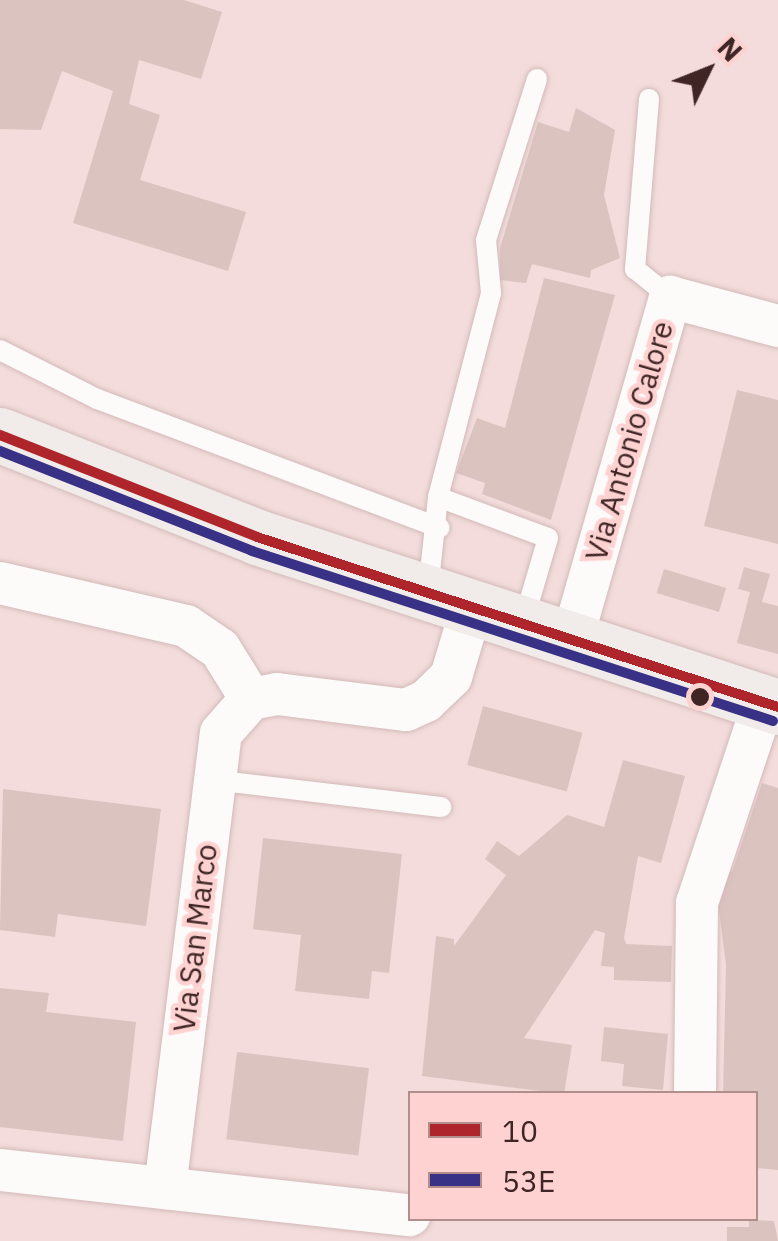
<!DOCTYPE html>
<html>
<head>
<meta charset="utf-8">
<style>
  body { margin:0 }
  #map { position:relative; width:778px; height:1241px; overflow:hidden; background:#f3dcdb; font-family:"IBM Plex Sans",sans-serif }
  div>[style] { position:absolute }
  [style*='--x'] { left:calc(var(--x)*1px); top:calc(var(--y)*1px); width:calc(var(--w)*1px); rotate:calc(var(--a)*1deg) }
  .building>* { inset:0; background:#dbc3c0; transform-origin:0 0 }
  .roads { filter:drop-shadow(0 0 2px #d2bab9) drop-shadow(0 0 2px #d2bab9) }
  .service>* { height:20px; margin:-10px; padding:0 10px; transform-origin:10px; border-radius:10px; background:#fdfafa }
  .minor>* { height:42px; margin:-21px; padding:0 21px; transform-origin:21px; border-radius:21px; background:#fdfafa }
  .secondary>* { height:55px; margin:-27.5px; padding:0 27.5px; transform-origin:27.5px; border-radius:27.5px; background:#f1ece9 }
  .bus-1>* { height:10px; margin:-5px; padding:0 5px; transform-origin:5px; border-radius:5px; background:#ae262b }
  .bus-2>* { height:10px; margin:-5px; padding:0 5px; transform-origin:5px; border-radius:5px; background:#393185 }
  .dots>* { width:28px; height:28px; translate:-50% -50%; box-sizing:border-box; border:5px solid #fdd2d1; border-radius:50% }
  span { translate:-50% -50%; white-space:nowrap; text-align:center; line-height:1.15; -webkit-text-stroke:9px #fdd2d1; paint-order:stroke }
  .street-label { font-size:30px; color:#402525 }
  .legend { position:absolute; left:408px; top:1091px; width:350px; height:130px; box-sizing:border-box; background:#fdd2d1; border:2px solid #b18d8c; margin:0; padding:12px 18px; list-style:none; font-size:30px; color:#402525 }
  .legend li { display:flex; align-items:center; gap:20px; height:50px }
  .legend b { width:50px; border:2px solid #b18d8c }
  .north { position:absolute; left:658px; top:20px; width:100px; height:100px; -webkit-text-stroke:8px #fdd2d1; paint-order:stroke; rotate:47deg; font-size:28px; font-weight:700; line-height:40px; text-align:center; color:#402525 }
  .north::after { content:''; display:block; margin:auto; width:35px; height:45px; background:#402525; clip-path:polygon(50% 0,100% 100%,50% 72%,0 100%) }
</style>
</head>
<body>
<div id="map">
  <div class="building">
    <div style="clip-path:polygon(0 0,184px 0,222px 12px,201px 79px,139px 60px,129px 104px,160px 115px,140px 180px,246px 212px,228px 271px,73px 223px,113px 91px,62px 71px,41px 130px,0 129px)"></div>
    <div style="clip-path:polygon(576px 108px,615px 130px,604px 195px,620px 258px,591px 270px,590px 278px,532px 264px,526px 283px,500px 280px,500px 248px,538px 122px,569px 132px)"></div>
    <div style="clip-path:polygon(544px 278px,615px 295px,551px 520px,482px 494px,485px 483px,456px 473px,477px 418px,505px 428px)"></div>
    <div style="clip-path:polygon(737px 390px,778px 400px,778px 544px,704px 526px)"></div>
    <div style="clip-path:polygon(744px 567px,770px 574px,762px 602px,778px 606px,778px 654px,737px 643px,750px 592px,738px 589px)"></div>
    <div style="left:664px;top:569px;width:65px;height:25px;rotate:17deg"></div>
    <div style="left:483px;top:706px;width:103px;height:61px;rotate:15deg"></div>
    <div style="clip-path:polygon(623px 760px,685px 776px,661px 863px,638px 856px,624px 938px,626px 944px,672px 946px,671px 982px,614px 980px,614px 967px,601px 966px,605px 933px,595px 930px,524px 1038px,572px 1045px,564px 1094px,422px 1076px,436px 936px,454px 939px,454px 946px,506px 875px,485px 859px,497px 841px,519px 856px,567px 815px,604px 827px)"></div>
    <div style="clip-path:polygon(762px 783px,778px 788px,778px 1170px,756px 1168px,756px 1094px,723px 1094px,726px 965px,717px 894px,725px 870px,732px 872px)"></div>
    <div style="clip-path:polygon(3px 789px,161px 809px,146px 926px,58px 914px,55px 937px,0 930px)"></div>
    <div style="clip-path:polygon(263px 838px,402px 854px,389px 973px,372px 971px,369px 999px,295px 991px,301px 935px,253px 929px)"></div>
    <div style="clip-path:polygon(0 988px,49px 993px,46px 1012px,136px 1022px,123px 1141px,0 1127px)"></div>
    <div style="clip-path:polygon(604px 1027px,668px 1034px,663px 1090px,622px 1086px,624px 1064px,601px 1061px)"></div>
    <div style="left:237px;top:1052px;width:133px;height:88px;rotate:7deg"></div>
    <div style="clip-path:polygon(749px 1220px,774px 1221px,778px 1241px,727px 1241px,727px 1227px,749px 1227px)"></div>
  </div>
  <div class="roads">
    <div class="service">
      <div style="--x:649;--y:99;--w:171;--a:94.7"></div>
      <div style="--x:635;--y:269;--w:45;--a:38.7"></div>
      <div style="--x:0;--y:350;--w:109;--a:26.8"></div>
      <div style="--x:97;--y:399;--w:366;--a:20.6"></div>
      <div style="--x:438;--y:497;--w:117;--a:20.4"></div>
      <div style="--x:548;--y:538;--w:84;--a:106.5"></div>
      <div style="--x:428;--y:591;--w:95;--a:-83.9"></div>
      <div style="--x:438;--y:497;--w:211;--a:-75.4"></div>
      <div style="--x:491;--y:293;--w:53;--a:-95.4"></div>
      <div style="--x:486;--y:240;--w:169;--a:-72.4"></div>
      <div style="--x:214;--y:780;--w:229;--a:6.8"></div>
    </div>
    <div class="minor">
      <div style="--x:0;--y:583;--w:191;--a:13"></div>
      <div style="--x:186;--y:626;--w:41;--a:34.1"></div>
      <div style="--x:220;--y:649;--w:59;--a:58.2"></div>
      <div style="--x:573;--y:636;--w:353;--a:-74"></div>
      <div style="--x:670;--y:297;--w:112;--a:15"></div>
      <div style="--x:695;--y:1094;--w:191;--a:-89.4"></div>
      <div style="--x:697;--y:903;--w:212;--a:-71.6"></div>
      <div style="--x:0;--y:1170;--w:412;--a:6.3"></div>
      <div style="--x:165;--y:1188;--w:458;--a:-83"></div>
      <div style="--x:221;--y:733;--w:45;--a:-48.6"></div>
      <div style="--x:251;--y:699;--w:26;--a:-11"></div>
      <div style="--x:277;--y:694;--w:130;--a:7.1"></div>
      <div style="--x:406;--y:710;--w:22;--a:-24"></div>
      <div style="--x:426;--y:701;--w:35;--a:-44"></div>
      <div style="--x:451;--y:677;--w:77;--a:-73.4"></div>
    </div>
    <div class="secondary">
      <div style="--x:0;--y:435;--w:277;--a:21.6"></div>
      <div style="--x:257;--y:537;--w:548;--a:18.07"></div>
    </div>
  </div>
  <div class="bus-1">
    <div style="--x:0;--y:435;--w:277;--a:21.6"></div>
    <div style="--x:257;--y:537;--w:548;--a:18.07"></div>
  </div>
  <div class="bus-2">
    <div style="--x:0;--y:451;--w:271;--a:21.6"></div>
    <div style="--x:252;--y:551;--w:548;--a:18.07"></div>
  </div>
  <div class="dots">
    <div style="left:700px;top:697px;background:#402525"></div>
  </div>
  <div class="street-label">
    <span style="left:629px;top:441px;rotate:-74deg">Via Antonio Calore</span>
    <span style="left:195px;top:938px;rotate:-83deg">Via San Marco</span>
  </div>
  <ul class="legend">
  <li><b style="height:12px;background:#ae262b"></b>10</li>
  <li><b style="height:12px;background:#393185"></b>53E</li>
  </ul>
  <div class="north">N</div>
</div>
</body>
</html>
